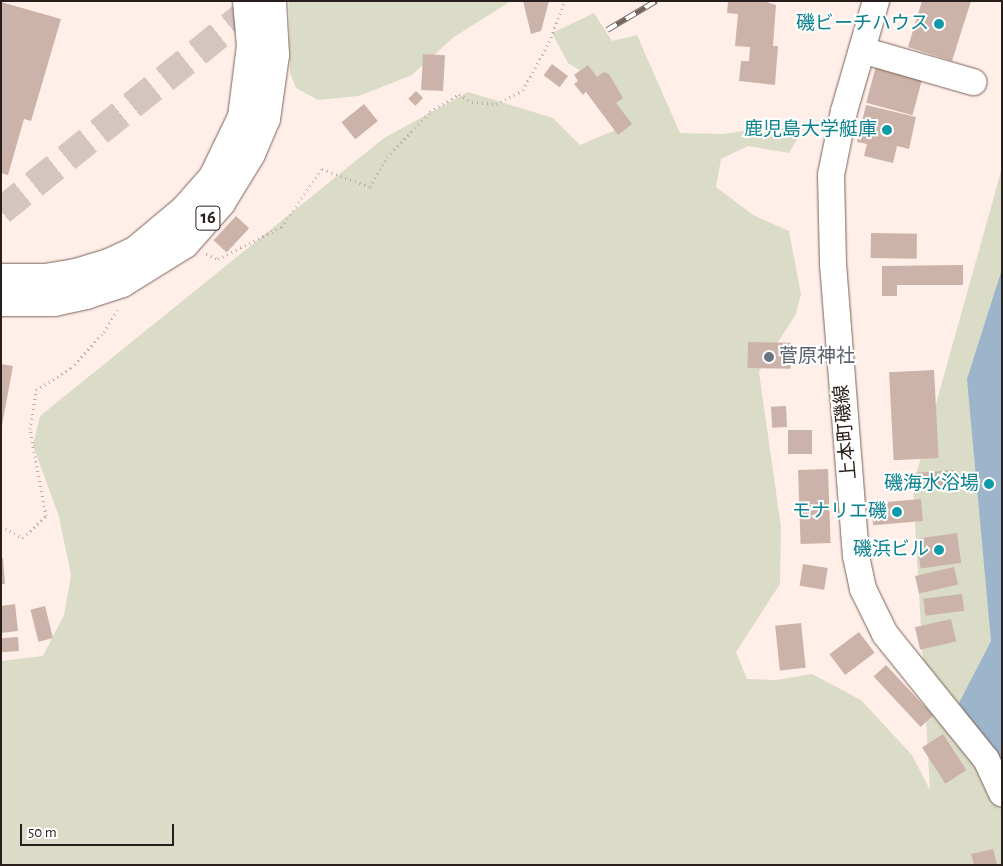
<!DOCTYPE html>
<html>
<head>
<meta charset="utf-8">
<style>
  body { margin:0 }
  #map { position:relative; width:1003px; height:866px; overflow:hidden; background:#ffefe8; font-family:"Alegreya Sans","Noto Sans JP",sans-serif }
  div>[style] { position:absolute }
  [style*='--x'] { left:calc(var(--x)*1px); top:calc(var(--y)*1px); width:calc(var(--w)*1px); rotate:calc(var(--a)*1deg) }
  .green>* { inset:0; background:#dadcc7 }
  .water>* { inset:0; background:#9db5ca }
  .building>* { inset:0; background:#ccb3a9; transform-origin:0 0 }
  .highway-tunnel>* { height:28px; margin-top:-14px; transform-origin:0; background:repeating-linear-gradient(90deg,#d4c5bf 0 28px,transparent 0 42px) }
  .path>* { height:3px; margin-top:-1.5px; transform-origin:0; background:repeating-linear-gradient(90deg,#bbaca7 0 1px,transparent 0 5px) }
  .roads { filter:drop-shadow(0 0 1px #796259) drop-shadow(0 0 1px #796259) }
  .minor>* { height:26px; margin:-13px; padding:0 13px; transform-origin:13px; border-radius:13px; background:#fff }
  .major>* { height:28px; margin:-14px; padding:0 14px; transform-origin:14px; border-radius:14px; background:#fff }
  .rail>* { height:5.5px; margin-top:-2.75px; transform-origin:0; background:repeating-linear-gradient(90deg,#fff 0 11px,#70645f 0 22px); box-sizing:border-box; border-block:1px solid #70645f }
  .dots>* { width:14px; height:14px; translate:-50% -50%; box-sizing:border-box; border:2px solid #fff; border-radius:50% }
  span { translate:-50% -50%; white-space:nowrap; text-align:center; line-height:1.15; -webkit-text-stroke:4px #fff; paint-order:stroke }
  .shield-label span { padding:1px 4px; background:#fff; border:1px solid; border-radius:4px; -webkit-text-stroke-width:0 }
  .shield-label { font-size:18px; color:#281e1b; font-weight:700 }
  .culture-label { font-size:19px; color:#0d838f }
  .right { translate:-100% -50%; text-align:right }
  .worship-label { font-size:19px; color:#5b616d }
  .left { translate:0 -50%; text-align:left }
  .street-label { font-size:19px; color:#281e1b }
  .frame { position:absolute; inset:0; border:2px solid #281e1b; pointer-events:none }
  .scale { position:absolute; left:20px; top:824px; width:154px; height:22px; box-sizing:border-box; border:2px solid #281e1b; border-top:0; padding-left:6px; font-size:15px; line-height:18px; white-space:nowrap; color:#281e1b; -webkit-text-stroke:4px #fff; paint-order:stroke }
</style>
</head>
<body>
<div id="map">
  <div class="green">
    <div style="clip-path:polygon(289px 1px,511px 1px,454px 37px,412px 75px,359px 96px,318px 100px,296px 88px,290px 73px)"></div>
    <div style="clip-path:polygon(594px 13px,612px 41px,637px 35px,680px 133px,722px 134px,776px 127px,801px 133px,789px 153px,748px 146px,721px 159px,716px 187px,753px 215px,789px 231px,801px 294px,796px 314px,759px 372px,781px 527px,780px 584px,736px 652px,747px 679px,776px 680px,812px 674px,861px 700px,912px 755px,930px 790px,913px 486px,1002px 168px,1002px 865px,1px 865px,1px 661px,43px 656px,64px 615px,71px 575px,59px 517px,33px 445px,40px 416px,384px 138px,468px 92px,553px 118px,580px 145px,627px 125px,592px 78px,568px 63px,552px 33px)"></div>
  </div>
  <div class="water">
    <div style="clip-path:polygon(1002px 269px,1002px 769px,959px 703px,991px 641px,967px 379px)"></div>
  </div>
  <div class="building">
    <div style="clip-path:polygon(523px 1px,549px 1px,541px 31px,531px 34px)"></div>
    <div style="clip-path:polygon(728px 1px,763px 1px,776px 5px,773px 46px,778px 46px,775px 85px,739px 81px,741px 61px,749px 61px,750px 47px,735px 46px,738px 14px,727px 13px)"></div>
    <div style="clip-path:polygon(922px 1px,971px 1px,952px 61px,908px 47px)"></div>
    <div style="clip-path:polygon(1px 2px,61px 19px,31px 121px,24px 119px,8px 175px,1px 173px)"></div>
    <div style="left:423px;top:54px;width:22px;height:36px;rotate:3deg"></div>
    <div style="left:552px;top:64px;width:20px;height:14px;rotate:37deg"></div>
    <div style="clip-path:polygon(588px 65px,597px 77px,604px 72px,609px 74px,623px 98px,616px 103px,632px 124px,618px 135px,586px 92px,583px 95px,574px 84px,578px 81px,574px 75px)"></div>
    <div style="left:876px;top:66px;width:48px;height:38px;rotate:15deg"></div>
    <div style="left:416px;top:91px;width:10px;height:11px;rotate:45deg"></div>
    <div style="left:364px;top:104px;width:22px;height:29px;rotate:51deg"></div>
    <div style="clip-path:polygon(866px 105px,916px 117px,909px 149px,897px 146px,893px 163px,864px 156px,867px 144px,857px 142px)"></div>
    <div style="left:236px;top:216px;width:18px;height:33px;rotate:43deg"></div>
    <div style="left:871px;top:233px;width:46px;height:25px;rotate:1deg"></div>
    <div style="clip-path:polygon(963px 265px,963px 285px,897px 285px,897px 296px,882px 296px,882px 266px)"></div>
    <div style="left:748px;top:342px;width:43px;height:26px;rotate:1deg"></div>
    <div style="clip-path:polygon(1px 364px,13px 366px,2px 425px,1px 425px)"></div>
    <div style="left:934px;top:370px;width:88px;height:45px;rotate:87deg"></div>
    <div style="left:786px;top:406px;width:21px;height:15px;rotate:87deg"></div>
    <div style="left:788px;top:430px;width:24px;height:24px"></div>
    <div style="left:828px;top:469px;width:74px;height:30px;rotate:88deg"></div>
    <div style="left:955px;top:470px;width:16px;height:46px;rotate:86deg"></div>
    <div style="left:921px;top:499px;width:22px;height:50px;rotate:85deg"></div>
    <div style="left:957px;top:533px;width:30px;height:41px;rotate:82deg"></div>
    <div style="clip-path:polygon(3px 558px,5px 584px,1px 584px,1px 559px)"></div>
    <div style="left:803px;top:564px;width:25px;height:22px;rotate:9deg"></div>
    <div style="left:954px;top:567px;width:18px;height:40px;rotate:77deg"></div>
    <div style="left:962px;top:594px;width:17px;height:39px;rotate:83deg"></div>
    <div style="clip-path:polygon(15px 604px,18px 631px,1px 633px,1px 606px)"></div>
    <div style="left:45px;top:606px;width:33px;height:15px;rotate:76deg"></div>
    <div style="left:951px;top:619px;width:23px;height:37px;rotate:77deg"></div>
    <div style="left:801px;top:623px;width:45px;height:26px;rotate:84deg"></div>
    <div style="left:859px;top:632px;width:26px;height:37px;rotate:53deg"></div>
    <div style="left:18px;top:637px;width:14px;height:17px;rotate:86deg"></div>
    <div style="left:886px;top:665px;width:69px;height:17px;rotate:47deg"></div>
    <div style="left:943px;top:734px;width:43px;height:25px;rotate:57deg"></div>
    <div style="clip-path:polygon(993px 849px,997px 865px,974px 865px,971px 854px)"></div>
  </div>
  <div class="highway-tunnel">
    <div style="--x:1;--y:211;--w:334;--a:-38.9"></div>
  </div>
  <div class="path">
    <div style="--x:206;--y:254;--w:13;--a:23"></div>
    <div style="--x:218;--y:259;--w:71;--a:-26.9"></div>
    <div style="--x:281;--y:227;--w:71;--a:-54.7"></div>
    <div style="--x:322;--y:169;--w:51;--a:20.6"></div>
    <div style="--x:370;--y:187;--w:34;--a:-60"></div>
    <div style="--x:387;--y:157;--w:62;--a:-46.3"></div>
    <div style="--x:430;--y:112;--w:34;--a:-32"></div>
    <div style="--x:459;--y:94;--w:15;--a:32"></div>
    <div style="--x:472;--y:102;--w:24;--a:5"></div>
    <div style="--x:496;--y:104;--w:30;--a:-27"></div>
    <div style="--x:523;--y:90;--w:55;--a:-61.6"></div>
    <div style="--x:549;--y:42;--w:44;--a:-68.7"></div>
    <div style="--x:1;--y:526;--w:25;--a:29"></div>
    <div style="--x:23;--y:538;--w:32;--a:-44"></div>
    <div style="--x:46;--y:516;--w:88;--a:-100.4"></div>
    <div style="--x:30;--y:429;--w:39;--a:-81"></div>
    <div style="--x:36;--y:390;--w:41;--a:-32.2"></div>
    <div style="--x:71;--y:368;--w:49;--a:-47.5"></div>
    <div style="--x:104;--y:332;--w:26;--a:-59"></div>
  </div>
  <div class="roads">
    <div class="minor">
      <div style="--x:876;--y:1;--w:115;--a:106.2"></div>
      <div style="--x:844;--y:111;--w:65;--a:101.5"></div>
      <div style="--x:831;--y:175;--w:89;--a:88.7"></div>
      <div style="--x:833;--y:264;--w:293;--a:85.5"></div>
      <div style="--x:856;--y:556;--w:34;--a:78"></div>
      <div style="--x:863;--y:589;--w:50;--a:63.9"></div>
      <div style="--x:885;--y:634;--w:161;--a:51.1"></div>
      <div style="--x:986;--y:759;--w:38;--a:65"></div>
      <div style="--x:862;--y:50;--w:116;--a:16.1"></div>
    </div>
    <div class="major">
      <div style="--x:1;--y:278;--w:44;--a:0"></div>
      <div style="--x:45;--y:278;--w:31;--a:-9"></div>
      <div style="--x:76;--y:273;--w:34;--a:-17"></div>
      <div style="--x:109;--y:263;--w:29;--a:-25"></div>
      <div style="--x:135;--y:251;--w:65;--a:-40"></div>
      <div style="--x:185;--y:209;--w:43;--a:-48.8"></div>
      <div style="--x:213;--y:177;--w:67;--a:-64.2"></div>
      <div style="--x:242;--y:117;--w:72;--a:-82.8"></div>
      <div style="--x:251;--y:46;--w:45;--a:-95.1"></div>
      <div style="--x:1;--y:302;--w:53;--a:0"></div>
      <div style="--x:54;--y:302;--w:33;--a:-12"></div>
      <div style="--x:86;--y:295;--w:38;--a:-18"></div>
      <div style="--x:122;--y:283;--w:74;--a:-31.8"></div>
      <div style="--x:185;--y:244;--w:55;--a:-48.7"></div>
      <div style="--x:221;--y:203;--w:57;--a:-58.5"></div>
      <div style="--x:251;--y:154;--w:38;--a:-67"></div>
      <div style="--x:266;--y:119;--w:65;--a:-82"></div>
      <div style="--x:275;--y:55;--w:54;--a:-93.2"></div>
    </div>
  </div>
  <div class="rail">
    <div style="--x:607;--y:30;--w:57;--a:-30.6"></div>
  </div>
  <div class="dots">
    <div style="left:939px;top:24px;background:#0f9aa8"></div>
    <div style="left:887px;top:130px;background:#0f9aa8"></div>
    <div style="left:769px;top:357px;background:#6b7280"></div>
    <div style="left:989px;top:484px;background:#0f9aa8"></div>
    <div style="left:897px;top:512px;background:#0f9aa8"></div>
    <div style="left:939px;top:550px;background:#0f9aa8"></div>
  </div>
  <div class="shield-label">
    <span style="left:208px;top:218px">16</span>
  </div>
  <div class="culture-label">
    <span class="right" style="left:929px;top:24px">磯ビーチハウス</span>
    <span class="right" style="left:877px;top:130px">鹿児島大学艇庫</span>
    <span class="right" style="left:979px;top:484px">磯海水浴場</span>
    <span class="right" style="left:887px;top:512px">モナリエ磯</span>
    <span class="right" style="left:929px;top:550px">磯浜ビル</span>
  </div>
  <div class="worship-label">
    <span class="left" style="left:779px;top:357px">菅原神社</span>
  </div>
  <div class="street-label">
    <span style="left:846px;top:432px;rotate:-95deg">上本町磯線</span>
  </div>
  <div class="frame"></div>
  <div class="scale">50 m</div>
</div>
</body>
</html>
